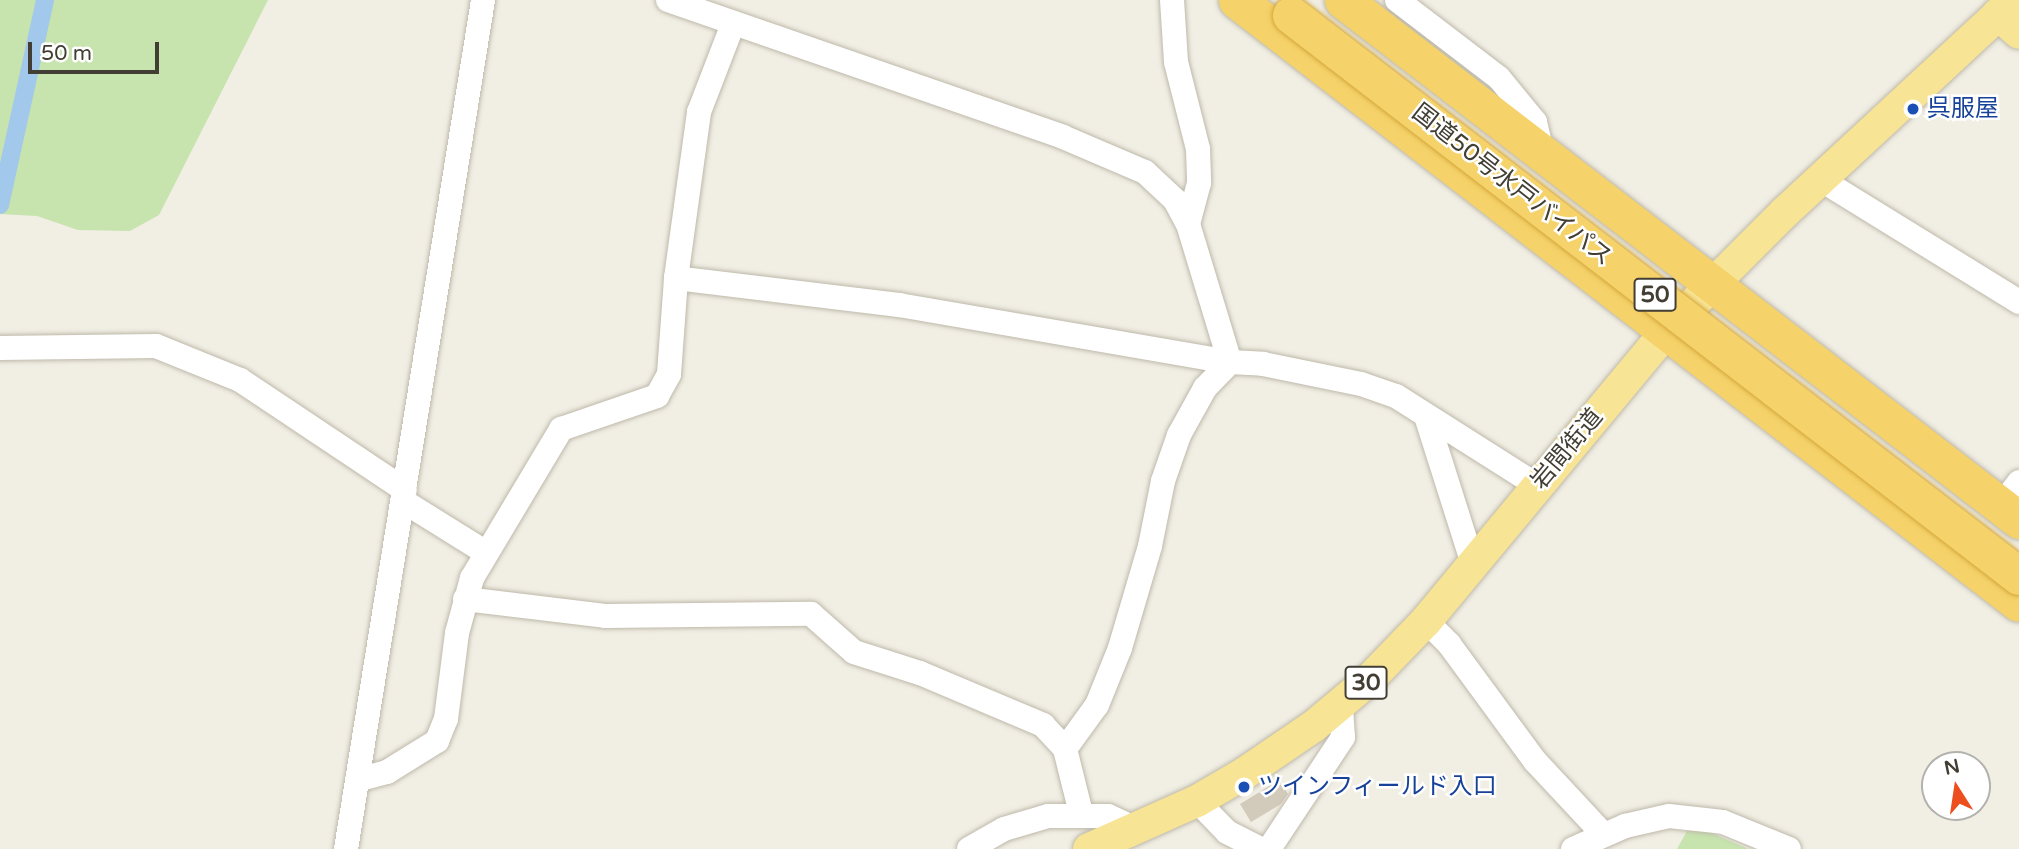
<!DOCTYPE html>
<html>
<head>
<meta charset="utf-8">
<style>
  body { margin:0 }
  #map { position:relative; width:2019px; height:849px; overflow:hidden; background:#f1eee4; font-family:"Varela Round","Noto Sans JP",sans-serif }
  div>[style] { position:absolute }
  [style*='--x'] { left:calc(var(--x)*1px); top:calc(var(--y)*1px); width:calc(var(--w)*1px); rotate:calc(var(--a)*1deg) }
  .green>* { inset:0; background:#c7e3ae }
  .canal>* { height:18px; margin:-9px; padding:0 9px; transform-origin:9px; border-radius:9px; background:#a2c8eb }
  .building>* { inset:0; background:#d2caba }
  .roads { filter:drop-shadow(0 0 2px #beb9aa) drop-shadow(0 0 2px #beb9aa) }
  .minor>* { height:24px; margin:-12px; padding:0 12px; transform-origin:12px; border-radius:12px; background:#fff }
  .major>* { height:32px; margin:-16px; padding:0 16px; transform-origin:16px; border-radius:16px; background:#f8e495 }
  .highway>* { height:37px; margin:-18.5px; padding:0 18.5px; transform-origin:18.5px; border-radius:18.5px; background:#f5d26a }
  .bridges { filter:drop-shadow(0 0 2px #d4a73b) drop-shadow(0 0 2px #d4a73b) }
  .highway-bridge>* { height:37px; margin:-18.5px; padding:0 18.5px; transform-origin:18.5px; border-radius:18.5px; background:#f5d26a }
  .dots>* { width:19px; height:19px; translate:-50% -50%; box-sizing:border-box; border:4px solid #fff; border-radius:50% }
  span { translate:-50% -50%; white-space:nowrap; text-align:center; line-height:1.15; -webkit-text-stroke:5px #fff; paint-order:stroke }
  .shield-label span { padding:2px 5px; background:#fff; border:2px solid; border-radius:5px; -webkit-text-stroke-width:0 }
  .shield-label { font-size:23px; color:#423e34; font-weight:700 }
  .transit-label { font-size:24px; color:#164399 }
  .left { translate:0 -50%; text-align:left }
  .street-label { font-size:24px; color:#423e34 }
  .north { position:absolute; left:1921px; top:751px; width:70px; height:70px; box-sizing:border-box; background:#fff; border:2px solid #b3b2ae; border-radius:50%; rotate:348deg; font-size:19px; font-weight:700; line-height:28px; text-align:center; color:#423e34 }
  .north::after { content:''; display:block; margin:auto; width:24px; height:32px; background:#ed4e1e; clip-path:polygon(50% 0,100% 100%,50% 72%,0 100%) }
  .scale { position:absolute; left:28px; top:42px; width:131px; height:32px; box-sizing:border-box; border:4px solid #423e34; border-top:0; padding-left:9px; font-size:21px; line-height:24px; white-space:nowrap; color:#423e34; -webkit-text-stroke:5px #fff; paint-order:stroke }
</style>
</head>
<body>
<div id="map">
  <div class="green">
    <div style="clip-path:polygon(0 0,268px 0,159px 215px,130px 231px,78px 230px,37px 216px,0 214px)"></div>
    <div style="clip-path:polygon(1705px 830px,1748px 849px,1677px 849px,1687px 831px)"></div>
  </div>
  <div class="canal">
    <div style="--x:0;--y:205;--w:210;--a:-77.6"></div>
  </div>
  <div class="building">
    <div style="clip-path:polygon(1279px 780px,1288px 794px,1281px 804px,1251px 822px,1240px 804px)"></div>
  </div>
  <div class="roads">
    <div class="minor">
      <div style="--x:668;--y:0;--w:418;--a:19.1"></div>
      <div style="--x:1063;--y:137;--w:89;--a:23.1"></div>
      <div style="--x:1145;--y:172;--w:41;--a:43"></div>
      <div style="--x:1175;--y:200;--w:27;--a:62"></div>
      <div style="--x:1188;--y:224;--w:144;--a:73.1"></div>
      <div style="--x:1172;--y:0;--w:62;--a:86.3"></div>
      <div style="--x:1176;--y:62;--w:90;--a:75.8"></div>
      <div style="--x:1198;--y:149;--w:34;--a:88"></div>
      <div style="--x:1199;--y:183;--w:42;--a:105"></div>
      <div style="--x:1397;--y:0;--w:128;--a:37.4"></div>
      <div style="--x:1499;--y:78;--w:57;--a:50.7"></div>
      <div style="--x:1535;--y:122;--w:31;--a:77"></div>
      <div style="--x:1820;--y:179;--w:234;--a:31.7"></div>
      <div style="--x:676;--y:278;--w:225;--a:6.9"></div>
      <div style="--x:899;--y:305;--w:336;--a:9.8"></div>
      <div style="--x:1230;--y:362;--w:33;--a:3"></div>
      <div style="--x:1263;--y:364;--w:100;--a:11.5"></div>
      <div style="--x:1361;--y:384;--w:37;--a:19"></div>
      <div style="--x:1396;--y:396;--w:166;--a:32.4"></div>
      <div style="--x:0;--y:348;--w:156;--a:-0.7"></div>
      <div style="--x:156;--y:346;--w:91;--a:22"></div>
      <div style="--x:240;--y:380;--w:198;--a:33.7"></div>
      <div style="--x:1427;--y:419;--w:152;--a:72.4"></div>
      <div style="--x:403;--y:501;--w:97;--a:31.9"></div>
      <div style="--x:2001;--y:506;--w:30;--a:-53"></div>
      <div style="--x:465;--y:599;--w:141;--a:6.9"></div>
      <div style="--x:605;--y:616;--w:206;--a:-0.6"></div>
      <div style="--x:811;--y:614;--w:57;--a:41.5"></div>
      <div style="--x:854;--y:652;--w:69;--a:17.7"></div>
      <div style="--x:920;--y:673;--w:134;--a:22.9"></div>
      <div style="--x:1043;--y:725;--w:33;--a:47"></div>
      <div style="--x:1065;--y:749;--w:66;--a:76"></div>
      <div style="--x:1426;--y:621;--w:33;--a:45"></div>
      <div style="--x:1449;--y:644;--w:145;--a:53.7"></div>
      <div style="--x:1535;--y:761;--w:101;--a:47"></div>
      <div style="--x:1065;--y:749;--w:54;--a:-54"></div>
      <div style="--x:1097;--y:705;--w:61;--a:-68"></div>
      <div style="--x:1120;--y:648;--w:106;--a:-73.6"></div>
      <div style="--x:1150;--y:546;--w:66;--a:-78.7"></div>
      <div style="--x:1163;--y:481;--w:49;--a:-70.8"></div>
      <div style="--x:1179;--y:435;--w:54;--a:-61"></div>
      <div style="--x:1205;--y:388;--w:36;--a:-46"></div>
      <div style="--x:357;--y:780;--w:31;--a:-15"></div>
      <div style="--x:387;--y:772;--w:59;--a:-31.8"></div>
      <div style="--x:437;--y:741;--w:24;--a:-68"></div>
      <div style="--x:446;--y:719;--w:87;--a:-82.7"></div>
      <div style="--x:457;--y:633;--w:57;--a:-74.7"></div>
      <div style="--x:472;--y:578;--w:174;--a:-59.1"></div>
      <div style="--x:561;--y:429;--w:102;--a:-19"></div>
      <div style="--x:657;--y:396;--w:25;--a:-61"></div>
      <div style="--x:669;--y:374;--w:96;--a:-85.8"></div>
      <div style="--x:676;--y:278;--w:168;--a:-82.1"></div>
      <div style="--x:699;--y:112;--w:94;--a:-68.9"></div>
      <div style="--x:1197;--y:801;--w:43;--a:45.9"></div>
      <div style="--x:1227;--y:832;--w:37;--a:27"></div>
      <div style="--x:346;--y:849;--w:860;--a:-80.83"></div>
      <div style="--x:969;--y:849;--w:40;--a:-29.7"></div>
      <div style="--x:1004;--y:829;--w:46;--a:-16.5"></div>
      <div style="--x:1048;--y:816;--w:60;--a:0"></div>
      <div style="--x:1108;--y:816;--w:31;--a:25"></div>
      <div style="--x:1269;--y:849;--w:134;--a:-56.5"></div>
      <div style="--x:1343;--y:737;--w:32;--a:-94"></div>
      <div style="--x:1573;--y:849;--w:57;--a:-23.9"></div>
      <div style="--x:1625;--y:826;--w:45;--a:-12.8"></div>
      <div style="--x:1669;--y:816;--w:54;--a:6.3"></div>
      <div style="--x:1723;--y:822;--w:71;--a:22.2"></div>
    </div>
    <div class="major">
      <div style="--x:1998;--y:14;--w:28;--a:42"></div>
      <div style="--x:1089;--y:849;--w:118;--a:-24"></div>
      <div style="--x:1197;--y:801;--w:56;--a:-30.3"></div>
      <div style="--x:1245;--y:773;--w:83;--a:-34.3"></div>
      <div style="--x:1314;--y:726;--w:72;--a:-39.9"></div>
      <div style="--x:1369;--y:680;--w:82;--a:-46"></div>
      <div style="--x:1426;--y:621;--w:379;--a:-50.3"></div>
      <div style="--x:1668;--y:329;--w:164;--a:-45"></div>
      <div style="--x:1784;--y:213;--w:313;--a:-42.8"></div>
    </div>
    <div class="highway">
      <div style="--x:1237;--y:0;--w:987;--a:37.64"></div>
      <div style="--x:1343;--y:0;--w:853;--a:37.57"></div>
    </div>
  </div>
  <div class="bridges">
    <div class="highway-bridge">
      <div style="--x:1291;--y:15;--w:919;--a:37.62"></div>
    </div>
  </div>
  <div class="dots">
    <div style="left:1913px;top:109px;background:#1a4fb4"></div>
    <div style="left:1244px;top:787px;background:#1a4fb4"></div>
  </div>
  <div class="shield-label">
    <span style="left:1655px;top:295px">50</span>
    <span style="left:1366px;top:683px">30</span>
  </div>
  <div class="transit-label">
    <span class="left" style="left:1927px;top:109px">呉服屋</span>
    <span class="left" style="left:1258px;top:787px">ツインフィールド入口</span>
  </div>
  <div class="street-label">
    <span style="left:1512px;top:185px;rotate:38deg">国道50号水戸バイパス</span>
    <span style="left:1567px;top:449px;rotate:-50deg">岩間街道</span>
  </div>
  <div class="north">N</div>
  <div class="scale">50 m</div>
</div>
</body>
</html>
